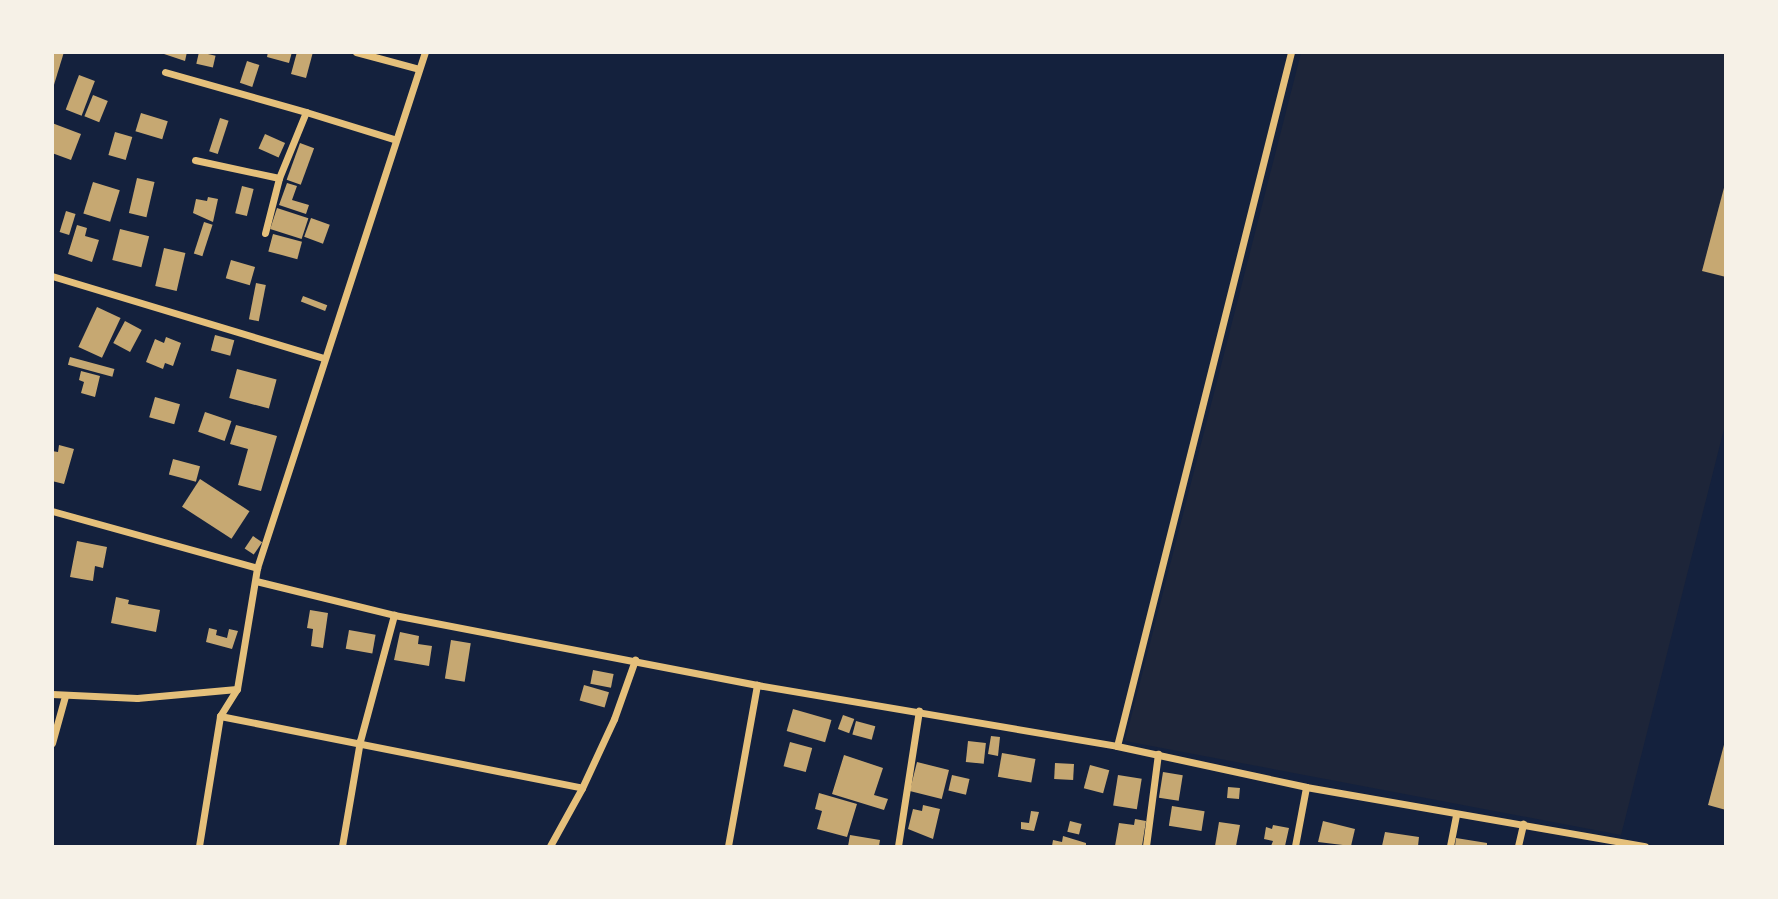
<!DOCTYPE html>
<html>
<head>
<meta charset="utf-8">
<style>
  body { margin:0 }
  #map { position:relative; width:1778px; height:899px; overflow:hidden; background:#14213d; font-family:"Asap Condensed",sans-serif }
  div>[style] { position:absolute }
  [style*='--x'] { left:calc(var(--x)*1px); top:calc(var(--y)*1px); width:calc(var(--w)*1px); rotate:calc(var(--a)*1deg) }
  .green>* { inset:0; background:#1d2539 }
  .building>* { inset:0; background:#c6a872; transform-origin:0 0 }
  .minor>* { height:7px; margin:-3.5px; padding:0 3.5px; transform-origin:3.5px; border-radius:3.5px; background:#e5c07b }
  span { translate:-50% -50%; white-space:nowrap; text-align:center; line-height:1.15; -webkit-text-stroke:5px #f6f1e7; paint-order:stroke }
  .frame { position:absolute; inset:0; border:54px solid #f6f1e7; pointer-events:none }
</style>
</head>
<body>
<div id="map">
  <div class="green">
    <div style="clip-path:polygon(1301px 53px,1725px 53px,1725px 425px,1621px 835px,1125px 741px)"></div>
  </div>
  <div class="building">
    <div style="clip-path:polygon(55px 52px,64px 52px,53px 88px,52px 59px)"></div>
    <div style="clip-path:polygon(158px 52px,187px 52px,185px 61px)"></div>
    <div style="left:199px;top:52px;width:17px;height:12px;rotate:13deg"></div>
    <div style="clip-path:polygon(268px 52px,292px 52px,289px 63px,267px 57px)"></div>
    <div style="clip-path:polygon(297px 52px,313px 52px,306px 78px,291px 74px)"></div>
    <div style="left:247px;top:61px;width:13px;height:23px;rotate:18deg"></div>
    <div style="left:79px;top:75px;width:17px;height:37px;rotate:21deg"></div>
    <div style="left:93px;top:95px;width:16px;height:23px;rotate:22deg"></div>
    <div style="left:141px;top:113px;width:28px;height:19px;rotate:17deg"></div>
    <div style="left:220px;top:118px;width:9px;height:35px;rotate:18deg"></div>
    <div style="clip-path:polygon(52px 123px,81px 134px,71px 160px,52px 153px)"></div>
    <div style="left:115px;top:132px;width:18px;height:24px;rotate:16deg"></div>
    <div style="left:265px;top:134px;width:22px;height:16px;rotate:24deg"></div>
    <div style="left:300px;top:143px;width:15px;height:39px;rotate:20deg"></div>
    <div style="left:137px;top:178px;width:18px;height:36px;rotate:13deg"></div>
    <div style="left:93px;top:182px;width:28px;height:33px;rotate:17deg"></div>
    <div style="clip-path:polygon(287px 183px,297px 186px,292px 200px,309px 205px,306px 214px,279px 205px)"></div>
    <div style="clip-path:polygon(1725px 184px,1726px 184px,1726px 277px,1702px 271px)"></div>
    <div style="left:242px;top:186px;width:12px;height:28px;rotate:14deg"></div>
    <div style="clip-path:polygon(208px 197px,218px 199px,213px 222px,193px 213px,196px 199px,207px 201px)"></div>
    <div style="left:277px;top:208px;width:33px;height:22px;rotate:18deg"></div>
    <div style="left:66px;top:211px;width:10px;height:22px;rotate:17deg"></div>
    <div style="left:311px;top:218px;width:20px;height:20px;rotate:20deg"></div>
    <div style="left:204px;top:222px;width:9px;height:33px;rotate:18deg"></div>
    <div style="clip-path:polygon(77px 225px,87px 228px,85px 236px,99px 240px,92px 262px,68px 254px)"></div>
    <div style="left:120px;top:229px;width:30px;height:32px;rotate:14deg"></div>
    <div style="left:273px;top:234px;width:30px;height:18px;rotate:15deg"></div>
    <div style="left:164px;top:248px;width:22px;height:39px;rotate:13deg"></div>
    <div style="left:231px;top:260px;width:25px;height:19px;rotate:16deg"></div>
    <div style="left:256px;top:283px;width:10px;height:37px;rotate:11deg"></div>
    <div style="left:303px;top:296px;width:26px;height:6px;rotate:21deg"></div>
    <div style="left:97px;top:307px;width:26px;height:44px;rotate:25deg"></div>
    <div style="left:125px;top:321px;width:19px;height:25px;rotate:28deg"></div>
    <div style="left:215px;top:335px;width:20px;height:16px;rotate:15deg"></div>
    <div style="clip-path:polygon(166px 337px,181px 343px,173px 366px,165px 363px,163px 369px,146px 362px,155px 339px,164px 343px)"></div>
    <div style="left:70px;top:357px;width:46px;height:8px;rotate:15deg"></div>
    <div style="left:237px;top:369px;width:41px;height:30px;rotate:15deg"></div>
    <div style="clip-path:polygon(81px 371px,100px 376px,95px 397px,81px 393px,84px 382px,79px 380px)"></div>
    <div style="left:155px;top:397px;width:26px;height:21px;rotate:16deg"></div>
    <div style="left:205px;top:412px;width:28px;height:21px;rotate:19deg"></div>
    <div style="clip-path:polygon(236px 425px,277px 436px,261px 491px,238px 485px,248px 449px,230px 444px)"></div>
    <div style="clip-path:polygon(59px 445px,74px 449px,64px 484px,52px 481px,52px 451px,58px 452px)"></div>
    <div style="left:173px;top:459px;width:28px;height:16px;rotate:15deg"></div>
    <div style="left:200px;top:479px;width:59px;height:33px;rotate:33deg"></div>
    <div style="left:253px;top:536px;width:11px;height:15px;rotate:34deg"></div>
    <div style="clip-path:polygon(77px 541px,107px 547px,103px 568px,95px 566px,93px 581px,70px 577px)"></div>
    <div style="clip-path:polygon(116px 597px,129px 600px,128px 604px,160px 610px,156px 632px,111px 623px)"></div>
    <div style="clip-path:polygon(310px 610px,328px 613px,323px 648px,311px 646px,313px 629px,307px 628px)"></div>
    <div style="clip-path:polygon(209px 628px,217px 630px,216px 635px,227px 638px,229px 629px,238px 631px,232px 649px,206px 642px)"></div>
    <div style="left:349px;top:630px;width:27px;height:19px;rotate:10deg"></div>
    <div style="clip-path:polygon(400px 632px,419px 636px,418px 644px,432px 646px,429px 666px,394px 660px)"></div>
    <div style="left:451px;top:640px;width:20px;height:39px;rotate:9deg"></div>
    <div style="left:593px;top:670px;width:21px;height:14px;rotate:11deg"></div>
    <div style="left:584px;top:685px;width:26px;height:16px;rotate:16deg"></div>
    <div style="left:793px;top:709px;width:40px;height:23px;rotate:16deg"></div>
    <div style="left:843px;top:715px;width:12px;height:15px;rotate:20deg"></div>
    <div style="left:856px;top:721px;width:20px;height:14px;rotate:15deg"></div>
    <div style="clip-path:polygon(991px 736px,1000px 737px,998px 756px,988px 754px)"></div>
    <div style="left:968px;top:741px;width:18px;height:21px;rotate:6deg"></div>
    <div style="clip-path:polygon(1725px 741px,1726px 741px,1726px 810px,1708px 805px)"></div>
    <div style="left:790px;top:742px;width:23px;height:25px;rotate:15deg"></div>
    <div style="left:1002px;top:753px;width:34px;height:24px;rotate:10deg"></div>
    <div style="clip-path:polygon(844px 755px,883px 768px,874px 795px,888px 799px,884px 810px,832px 794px)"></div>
    <div style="left:917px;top:762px;width:33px;height:30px;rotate:14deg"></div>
    <div style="left:1055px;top:763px;width:19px;height:16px;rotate:3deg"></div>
    <div style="left:1090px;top:765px;width:20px;height:24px;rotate:15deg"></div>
    <div style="left:1163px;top:772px;width:20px;height:26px;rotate:9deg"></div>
    <div style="left:952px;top:775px;width:18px;height:16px;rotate:13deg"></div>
    <div style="left:1118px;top:775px;width:24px;height:31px;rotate:9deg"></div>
    <div style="left:1228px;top:787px;width:12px;height:11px;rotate:5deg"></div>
    <div style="clip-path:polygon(819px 793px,857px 804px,847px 837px,817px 829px,822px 811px,815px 809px)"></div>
    <div style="clip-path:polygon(923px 805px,940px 809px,933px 839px,908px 829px,913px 809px,922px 811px)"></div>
    <div style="left:1172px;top:806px;width:33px;height:20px;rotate:9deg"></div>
    <div style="clip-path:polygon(1031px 811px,1039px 812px,1034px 831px,1021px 829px,1021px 822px,1029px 823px)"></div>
    <div style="clip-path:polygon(1135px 819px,1146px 821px,1142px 846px,1115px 846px,1119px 823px,1134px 825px)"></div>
    <div style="left:1070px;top:821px;width:12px;height:11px;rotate:14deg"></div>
    <div style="clip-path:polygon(1323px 821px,1355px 829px,1351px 846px,1318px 842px)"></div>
    <div style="clip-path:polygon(1219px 822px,1240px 825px,1236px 846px,1215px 846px)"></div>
    <div style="clip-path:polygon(1273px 825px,1289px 828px,1285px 846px,1271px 846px,1273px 841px,1264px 839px,1266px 827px,1272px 829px)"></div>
    <div style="clip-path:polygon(1385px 832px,1419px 837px,1418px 846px,1382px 846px)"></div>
    <div style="clip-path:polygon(850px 835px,880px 840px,879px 846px,848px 846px)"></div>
    <div style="clip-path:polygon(1063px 836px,1086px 843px,1086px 846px,1052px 846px,1053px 840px,1062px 842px)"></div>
    <div style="clip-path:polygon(1456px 838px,1487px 843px,1487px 846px,1455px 846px)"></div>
  </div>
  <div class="minor">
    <div style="--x:356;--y:52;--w:65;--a:15.1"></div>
    <div style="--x:165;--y:72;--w:147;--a:15.8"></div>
    <div style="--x:195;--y:160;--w:86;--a:12.1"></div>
    <div style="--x:265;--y:233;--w:57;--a:-75.7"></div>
    <div style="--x:279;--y:178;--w:71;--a:-67.8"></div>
    <div style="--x:306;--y:112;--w:92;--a:17.1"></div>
    <div style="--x:52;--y:276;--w:284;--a:16.8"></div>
    <div style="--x:52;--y:511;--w:213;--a:15.5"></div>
    <div style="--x:256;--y:581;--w:142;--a:13.8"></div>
    <div style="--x:394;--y:615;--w:370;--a:10.9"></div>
    <div style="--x:757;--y:685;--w:365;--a:9.6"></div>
    <div style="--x:1117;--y:746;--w:193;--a:12.2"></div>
    <div style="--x:1306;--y:787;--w:344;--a:9.9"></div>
    <div style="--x:52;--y:694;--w:85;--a:2.7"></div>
    <div style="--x:137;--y:698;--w:100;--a:-5.1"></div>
    <div style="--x:220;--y:716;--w:369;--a:11.2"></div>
    <div style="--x:52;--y:743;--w:49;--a:-74.5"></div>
    <div style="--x:1117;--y:746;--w:715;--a:-75.92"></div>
    <div style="--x:199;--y:846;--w:132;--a:-80.8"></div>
    <div style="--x:220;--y:716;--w:32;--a:-58"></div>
    <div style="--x:237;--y:689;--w:123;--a:-80.6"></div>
    <div style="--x:257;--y:568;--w:543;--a:-71.97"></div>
    <div style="--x:342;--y:846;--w:107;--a:-80.3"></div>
    <div style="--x:360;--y:741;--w:131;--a:-74.9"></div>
    <div style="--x:550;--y:846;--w:66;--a:-61.1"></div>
    <div style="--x:582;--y:788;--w:76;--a:-65.1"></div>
    <div style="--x:614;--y:719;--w:63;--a:-70.4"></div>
    <div style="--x:728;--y:846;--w:164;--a:-79.8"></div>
    <div style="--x:898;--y:846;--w:137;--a:-81.2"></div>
    <div style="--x:1146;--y:846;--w:93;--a:-82.6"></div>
    <div style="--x:1295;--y:846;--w:60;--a:-79.4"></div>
    <div style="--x:1450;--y:846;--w:32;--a:-79"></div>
    <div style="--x:1518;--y:846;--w:23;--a:-77"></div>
  </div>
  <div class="frame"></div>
</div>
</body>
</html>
